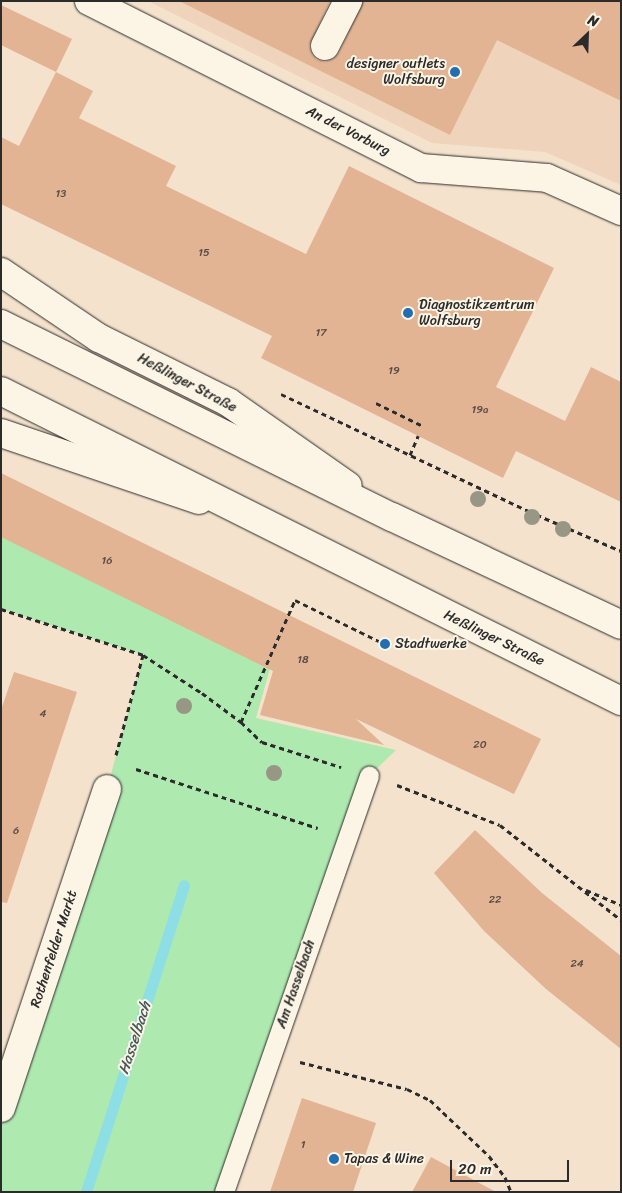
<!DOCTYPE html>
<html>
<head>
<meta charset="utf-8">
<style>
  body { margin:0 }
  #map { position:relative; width:622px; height:1193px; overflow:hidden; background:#f4e2cc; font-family:Sriracha,sans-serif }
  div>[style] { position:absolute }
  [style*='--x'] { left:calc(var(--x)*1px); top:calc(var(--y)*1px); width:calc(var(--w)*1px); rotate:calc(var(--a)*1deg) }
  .built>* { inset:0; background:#efd4bb }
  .green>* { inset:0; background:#aee9af }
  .stream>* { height:11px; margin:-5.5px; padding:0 5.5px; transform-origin:5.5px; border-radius:5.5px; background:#8ddee5 }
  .building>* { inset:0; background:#e2b493 }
  .path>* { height:3px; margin-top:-1.5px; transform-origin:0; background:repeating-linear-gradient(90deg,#2b2b2b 0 5px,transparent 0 9px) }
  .roads { filter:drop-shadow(0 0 1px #2b2b2b) drop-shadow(0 0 1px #2b2b2b) }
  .service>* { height:19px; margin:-9.5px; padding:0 9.5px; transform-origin:9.5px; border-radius:9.5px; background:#fcf5e5 }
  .pedestrian>* { height:28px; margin:-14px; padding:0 14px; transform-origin:14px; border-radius:14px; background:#fcf5e5 }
  .minor>* { height:28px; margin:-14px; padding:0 14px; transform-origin:14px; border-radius:14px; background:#fcf5e5 }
  .secondary>* { height:28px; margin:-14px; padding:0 14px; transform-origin:14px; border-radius:14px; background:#fcf5e5 }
  .trees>* { width:16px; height:16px; margin:-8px; border-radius:50%; background:#989786 }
  .dots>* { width:14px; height:14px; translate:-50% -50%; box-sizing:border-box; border:2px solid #fcf5e5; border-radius:50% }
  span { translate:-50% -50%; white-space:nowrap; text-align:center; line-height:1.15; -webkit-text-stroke:4px #fcf5e5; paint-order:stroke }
  .number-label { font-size:11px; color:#594d45 }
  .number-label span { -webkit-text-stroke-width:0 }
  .poi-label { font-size:14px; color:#2b2b2b }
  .right { translate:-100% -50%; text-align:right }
  .left { translate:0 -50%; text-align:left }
  .street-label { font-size:14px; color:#2b2b2b }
  .water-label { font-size:15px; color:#44585a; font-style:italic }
  .frame { position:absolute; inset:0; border:2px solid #2b2b2b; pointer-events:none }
  .north { position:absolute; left:562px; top:10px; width:50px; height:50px; -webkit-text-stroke:4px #fcf5e5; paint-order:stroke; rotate:24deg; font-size:14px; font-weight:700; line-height:20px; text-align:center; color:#2b2b2b }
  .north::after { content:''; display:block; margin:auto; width:18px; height:22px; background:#2b2b2b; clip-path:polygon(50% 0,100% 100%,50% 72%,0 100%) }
  .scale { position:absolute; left:450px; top:1160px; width:119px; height:22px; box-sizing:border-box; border:2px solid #2b2b2b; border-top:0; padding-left:6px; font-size:15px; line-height:18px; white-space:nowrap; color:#2b2b2b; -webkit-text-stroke:4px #fcf5e5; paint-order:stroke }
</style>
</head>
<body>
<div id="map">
  <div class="built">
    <div style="clip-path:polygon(148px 1px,621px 1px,621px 185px,545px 152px,432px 143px)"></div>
  </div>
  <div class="green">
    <div style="clip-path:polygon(1px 537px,273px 658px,256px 718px,396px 750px,369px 776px,225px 1192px,1px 1192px,1px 1108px,107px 789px,143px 655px,1px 609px)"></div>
  </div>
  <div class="stream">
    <div style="--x:86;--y:1192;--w:322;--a:-72.3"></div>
  </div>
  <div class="building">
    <div style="clip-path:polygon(179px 1px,330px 1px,309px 46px,312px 55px,317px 60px,325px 62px,333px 59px,339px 53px,363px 1px,621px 1px,621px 101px,497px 40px,450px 135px)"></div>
    <div style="clip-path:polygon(1px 5px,72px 39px,56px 72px,1px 45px)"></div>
    <div style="clip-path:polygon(56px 72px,93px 91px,79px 118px,176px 166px,166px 186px,306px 254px,349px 166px,554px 268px,496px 387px,565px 421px,591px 367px,621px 382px,621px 502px,516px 451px,503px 478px,261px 358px,272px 336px,1px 204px,1px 137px,19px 146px)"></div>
    <div style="clip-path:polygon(1px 473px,541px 739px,514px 794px,356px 719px,384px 745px,260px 715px,273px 671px,1px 537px)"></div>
    <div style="clip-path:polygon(14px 672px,77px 692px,7px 903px,1px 902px,1px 710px)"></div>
    <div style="clip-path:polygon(475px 830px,542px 893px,621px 956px,621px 1049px,546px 989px,484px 931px,434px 873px)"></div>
    <div style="clip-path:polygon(302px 1098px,376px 1123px,353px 1192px,270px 1192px)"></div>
    <div style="clip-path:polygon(431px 1157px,496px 1192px,412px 1192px)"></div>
  </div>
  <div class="path">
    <div style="--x:281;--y:394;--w:273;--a:25.3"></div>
    <div style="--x:528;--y:511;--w:101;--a:23.3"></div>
    <div style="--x:376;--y:403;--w:52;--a:26.1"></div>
    <div style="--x:410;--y:455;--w:21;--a:-67"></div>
    <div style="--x:1;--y:609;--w:149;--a:17.9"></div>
    <div style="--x:143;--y:655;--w:70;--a:32.8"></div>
    <div style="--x:202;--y:693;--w:49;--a:36.6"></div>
    <div style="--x:241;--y:722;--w:29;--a:44"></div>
    <div style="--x:262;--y:742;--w:83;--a:17.6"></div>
    <div style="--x:241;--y:722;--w:133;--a:-66.1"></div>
    <div style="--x:295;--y:600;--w:100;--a:26.1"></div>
    <div style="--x:116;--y:755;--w:104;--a:-74.9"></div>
    <div style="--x:136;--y:769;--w:191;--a:18"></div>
    <div style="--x:397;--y:785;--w:110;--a:21.2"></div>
    <div style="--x:500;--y:825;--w:154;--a:38.1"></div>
    <div style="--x:586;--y:890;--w:38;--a:23"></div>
    <div style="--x:300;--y:1062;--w:110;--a:14.2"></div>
    <div style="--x:407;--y:1089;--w:25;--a:26"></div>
    <div style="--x:430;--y:1100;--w:81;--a:43.5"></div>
    <div style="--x:489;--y:1156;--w:26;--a:53"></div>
    <div style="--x:505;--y:1177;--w:16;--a:68"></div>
  </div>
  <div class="roads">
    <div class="service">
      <div style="--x:224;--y:1192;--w:441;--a:-70.8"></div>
    </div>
    <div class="pedestrian">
      <div style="--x:325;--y:46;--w:51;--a:-62.9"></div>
    </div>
    <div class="minor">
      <div style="--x:89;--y:1;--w:372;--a:26.7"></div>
      <div style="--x:421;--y:168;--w:126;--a:4.5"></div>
      <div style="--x:547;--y:178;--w:81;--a:24"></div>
      <div style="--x:1;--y:272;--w:118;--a:34"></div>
      <div style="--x:99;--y:338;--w:144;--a:26.4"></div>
      <div style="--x:228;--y:402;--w:146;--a:35"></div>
      <div style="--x:1;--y:433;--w:209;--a:18.7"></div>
      <div style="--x:1;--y:1108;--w:336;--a:-71.6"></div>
    </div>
    <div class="secondary">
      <div style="--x:1;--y:324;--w:436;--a:26.3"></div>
      <div style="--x:392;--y:517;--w:253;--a:25.2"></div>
      <div style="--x:1;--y:391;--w:693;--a:26.57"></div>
    </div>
  </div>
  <div class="trees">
    <div style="left:478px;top:499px"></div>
    <div style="left:532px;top:517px"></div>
    <div style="left:563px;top:529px"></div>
    <div style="left:184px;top:706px"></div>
    <div style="left:274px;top:773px"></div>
  </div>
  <div class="dots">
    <div style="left:455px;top:72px;background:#1f6fb2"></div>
    <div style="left:408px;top:313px;background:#1f6fb2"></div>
    <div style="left:385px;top:644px;background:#1f6fb2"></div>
    <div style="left:334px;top:1159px;background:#1f6fb2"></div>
  </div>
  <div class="number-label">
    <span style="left:61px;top:194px">13</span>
    <span style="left:204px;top:253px">15</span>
    <span style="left:321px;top:333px">17</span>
    <span style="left:394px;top:371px">19</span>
    <span style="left:480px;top:410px">19a</span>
    <span style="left:107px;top:561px">16</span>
    <span style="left:303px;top:660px">18</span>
    <span style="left:43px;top:714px">4</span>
    <span style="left:480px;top:745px">20</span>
    <span style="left:16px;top:831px">6</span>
    <span style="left:495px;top:900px">22</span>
    <span style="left:577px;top:964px">24</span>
    <span style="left:303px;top:1145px">1</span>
  </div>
  <div class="poi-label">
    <span class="right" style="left:445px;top:72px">designer outlets<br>Wolfsburg</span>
    <span class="left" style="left:419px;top:313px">Diagnostikzentrum<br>Wolfsburg</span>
    <span class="left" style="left:395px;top:644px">Stadtwerke</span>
    <span class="left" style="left:344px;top:1159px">Tapas &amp; Wine</span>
  </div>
  <div class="street-label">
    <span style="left:348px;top:131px;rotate:27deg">An der Vorburg</span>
    <span style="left:187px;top:383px;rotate:28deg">Heßlinger Straße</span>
    <span style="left:494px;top:638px;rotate:26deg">Heßlinger Straße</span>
    <span style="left:54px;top:949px;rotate:-72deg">Rothenfelder Markt</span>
    <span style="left:296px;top:984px;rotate:-71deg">Am Hasselbach</span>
  </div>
  <div class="water-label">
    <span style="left:135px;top:1038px;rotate:-72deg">Hasselbach</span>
  </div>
  <div class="frame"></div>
  <div class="north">N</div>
  <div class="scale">20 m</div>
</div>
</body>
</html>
